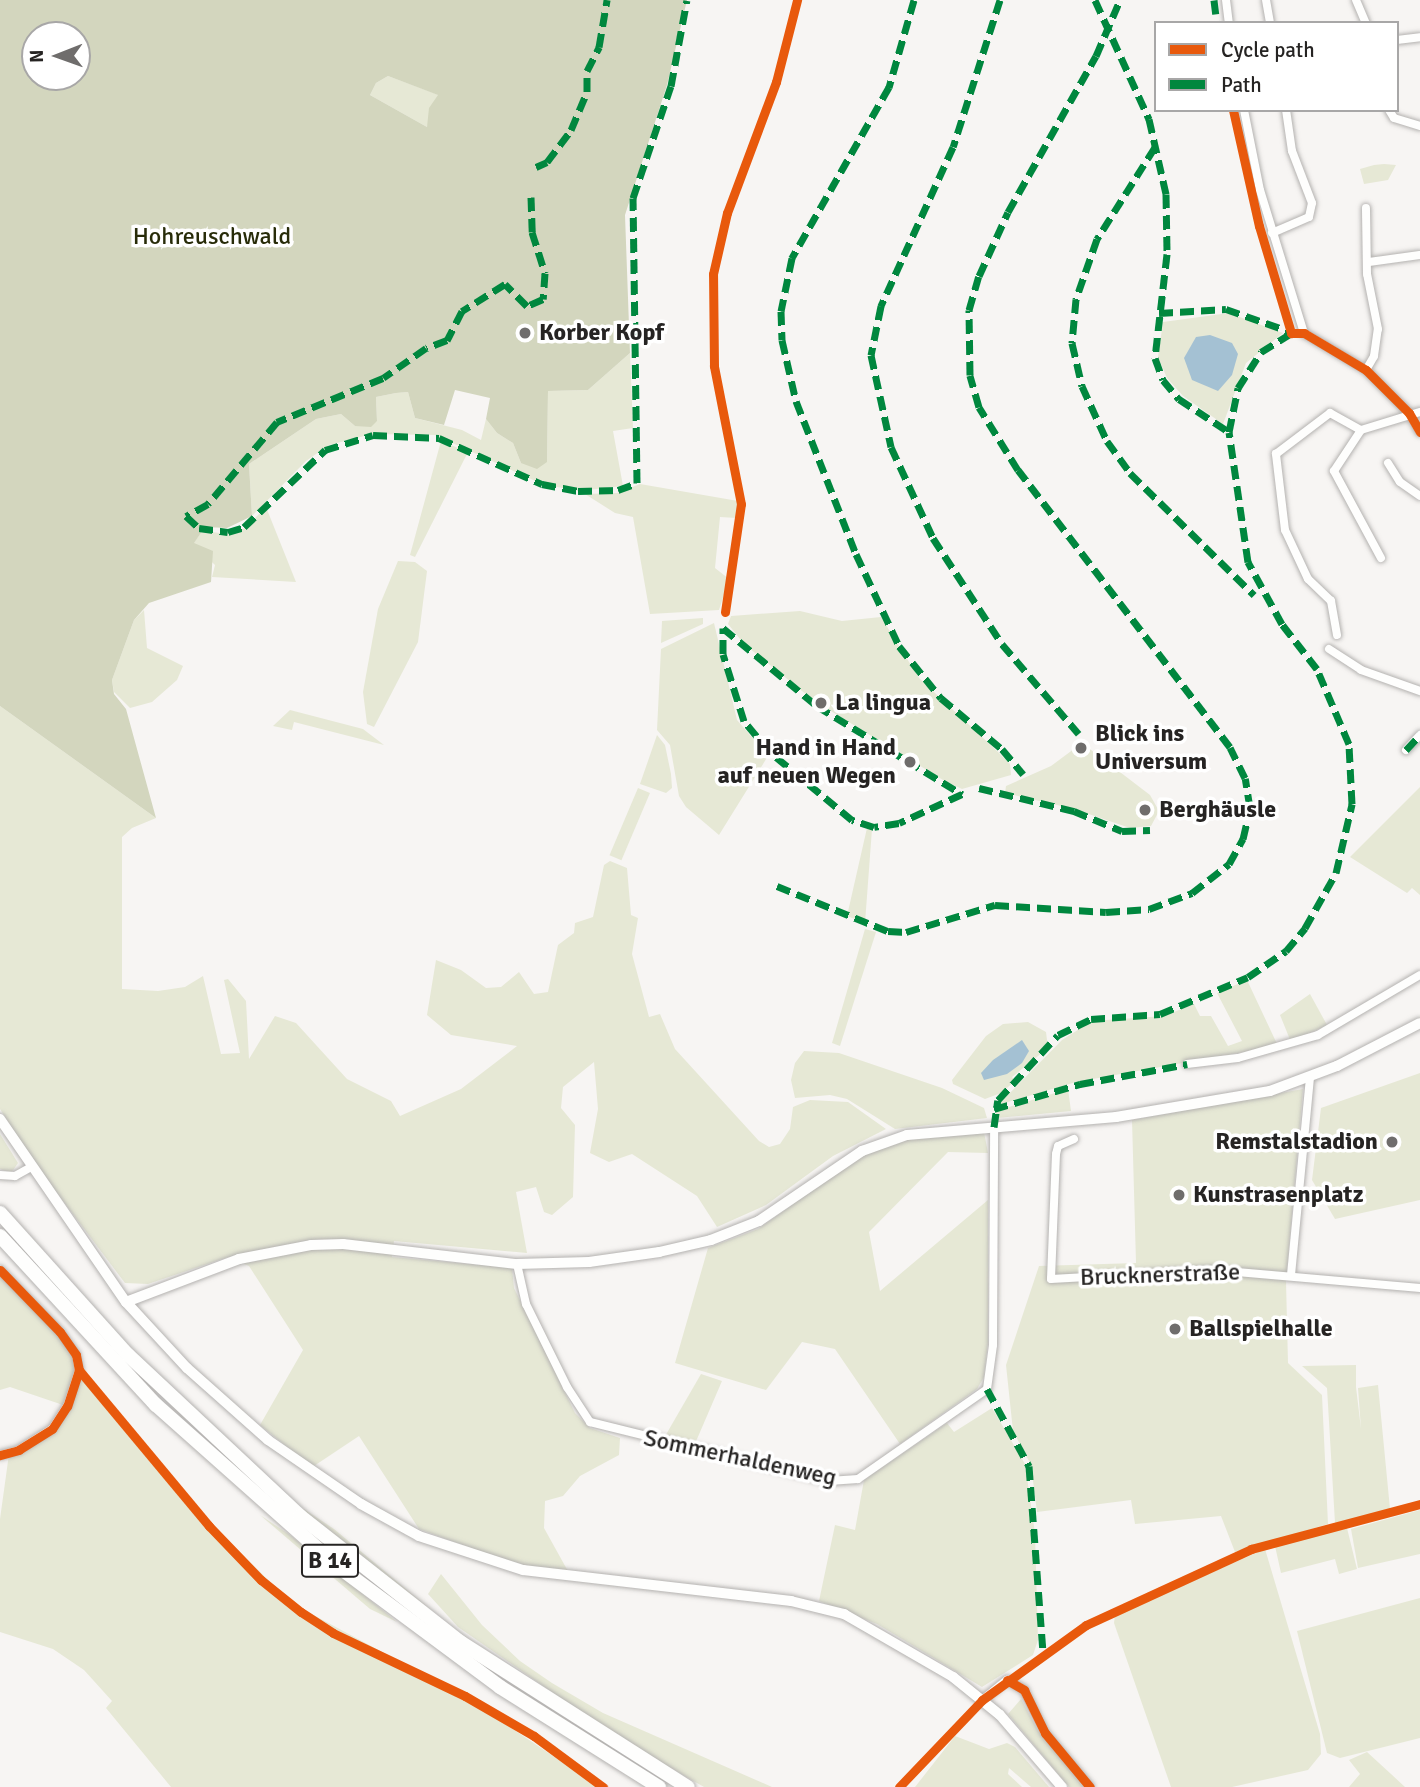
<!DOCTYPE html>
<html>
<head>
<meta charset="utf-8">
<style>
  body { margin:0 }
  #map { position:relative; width:1420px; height:1787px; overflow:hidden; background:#f7f5f3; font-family:Signika,sans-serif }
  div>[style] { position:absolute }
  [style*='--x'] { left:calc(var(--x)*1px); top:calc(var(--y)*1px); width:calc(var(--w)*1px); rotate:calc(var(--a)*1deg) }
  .green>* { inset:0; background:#e6e8d5; transform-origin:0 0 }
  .forest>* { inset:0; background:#d3d6be }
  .water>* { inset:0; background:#a4c1d3 }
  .roads { filter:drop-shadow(0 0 2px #b4b2b0) drop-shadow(0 0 2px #b4b2b0) }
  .minor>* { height:8px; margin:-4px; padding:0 4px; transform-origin:4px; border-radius:4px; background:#fefefd }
  .tertiary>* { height:10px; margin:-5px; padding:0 5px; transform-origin:5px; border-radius:5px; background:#fefefd }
  .trunk>* { height:14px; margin:-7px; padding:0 7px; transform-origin:7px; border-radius:7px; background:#fefefd }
  .quiet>* { height:7px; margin-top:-3.5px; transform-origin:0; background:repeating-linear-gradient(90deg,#00873e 0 14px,transparent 0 21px) }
  .cycleway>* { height:9px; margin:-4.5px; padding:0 4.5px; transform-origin:4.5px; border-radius:4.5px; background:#e8590c }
  .dots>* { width:19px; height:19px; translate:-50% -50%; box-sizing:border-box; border:4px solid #fff; border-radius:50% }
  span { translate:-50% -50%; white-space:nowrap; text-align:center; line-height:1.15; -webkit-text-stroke:7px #fff; paint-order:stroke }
  .shield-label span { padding:2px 5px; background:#fff; border:2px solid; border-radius:5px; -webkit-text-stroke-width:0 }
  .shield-label { font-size:23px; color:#262423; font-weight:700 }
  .park-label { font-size:24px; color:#282c09 }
  .poi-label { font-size:24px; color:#262423; font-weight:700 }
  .left { translate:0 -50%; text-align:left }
  .right { translate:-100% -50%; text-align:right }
  .street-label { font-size:24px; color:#262423 }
  .legend { position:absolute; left:1154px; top:21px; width:245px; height:91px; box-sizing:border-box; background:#fff; border:2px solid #a8a7a7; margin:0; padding:9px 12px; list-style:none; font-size:21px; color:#262423 }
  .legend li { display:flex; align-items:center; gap:14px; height:35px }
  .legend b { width:35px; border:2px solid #a8a7a7 }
  .north { position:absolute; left:21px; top:21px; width:70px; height:70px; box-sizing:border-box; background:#fff; border:2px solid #a8a7a7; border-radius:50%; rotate:269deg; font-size:19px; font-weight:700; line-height:28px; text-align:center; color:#262423 }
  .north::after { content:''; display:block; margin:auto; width:24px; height:32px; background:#6f6d6c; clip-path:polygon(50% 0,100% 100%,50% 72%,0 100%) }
</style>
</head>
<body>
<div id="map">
  <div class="green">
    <div style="clip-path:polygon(388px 76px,439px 95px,427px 127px,370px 95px,376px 83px)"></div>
    <div style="clip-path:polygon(1374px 165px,1384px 164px,1396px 165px,1388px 180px,1364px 184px,1360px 169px)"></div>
    <div style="clip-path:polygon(1229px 313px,1283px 333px,1246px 363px,1223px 424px,1183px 396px,1167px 378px,1158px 357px,1163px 322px)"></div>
    <div style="clip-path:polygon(630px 353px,633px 428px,613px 431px,623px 486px,578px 491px,542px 484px,435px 435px,372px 434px,329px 445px,306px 461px,252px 516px,249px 464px,316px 419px,341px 414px,355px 426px,377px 421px,376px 397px,396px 393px,408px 392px,415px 418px,462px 430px,481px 440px,486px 419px,497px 433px,513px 443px,521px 463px,547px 462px,548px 391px,588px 390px)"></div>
    <div style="clip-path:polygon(441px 441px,468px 452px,415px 557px,410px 555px)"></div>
    <div style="clip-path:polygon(640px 484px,738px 501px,737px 518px,720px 517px,715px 568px,729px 579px,719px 610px,650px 614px,633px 517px,615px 513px,585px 494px,617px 493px)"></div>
    <div style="clip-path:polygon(266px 507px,296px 582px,212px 577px,215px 565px,193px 544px,202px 531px,229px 534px,245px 528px)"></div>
    <div style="clip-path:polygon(398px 561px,415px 562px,427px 571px,418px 642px,374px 727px,367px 724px,363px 692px,378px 609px)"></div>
    <div style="clip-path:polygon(144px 610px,147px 648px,183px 666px,177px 680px,152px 702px,130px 708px,114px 692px,112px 680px,134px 620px)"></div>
    <div style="clip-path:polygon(800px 611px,842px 621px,881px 617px,919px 678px,997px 751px,1010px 764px,1011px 775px,962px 789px,943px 780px,813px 700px,744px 644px,728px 624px,731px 616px)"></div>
    <div style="clip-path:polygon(703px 618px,703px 624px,661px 643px,662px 621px)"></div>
    <div style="clip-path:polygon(714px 623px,737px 720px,768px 756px,719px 835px,686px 807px,679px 796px,670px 745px,657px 730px,661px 649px)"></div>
    <div style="clip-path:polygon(0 706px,156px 818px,132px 828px,122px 837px,122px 989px,158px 991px,185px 987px,203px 976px,221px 1054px,240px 1053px,224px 980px,228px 979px,246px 1001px,249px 1059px,275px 1016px,296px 1023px,347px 1079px,391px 1101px,400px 1116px,461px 1089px,517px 1046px,451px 1035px,427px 1015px,436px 960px,461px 970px,486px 988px,501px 987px,519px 972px,534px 994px,548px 992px,558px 945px,574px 933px,575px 923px,593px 917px,604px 865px,610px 861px,627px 868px,631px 915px,638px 918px,632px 954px,649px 1017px,660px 1014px,675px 1049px,759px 1141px,769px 1147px,780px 1144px,790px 1129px,793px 1107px,810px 1100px,848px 1102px,886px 1129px,833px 1156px,766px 1205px,717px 1227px,697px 1196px,632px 1154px,609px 1162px,590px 1153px,598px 1109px,594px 1062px,563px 1087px,561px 1108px,575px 1125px,573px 1197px,552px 1215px,544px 1212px,536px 1187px,516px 1192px,527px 1253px,394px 1241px,392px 1257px,512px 1268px,514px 1288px,575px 1413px,590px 1428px,620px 1438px,619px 1455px,580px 1476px,563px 1496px,545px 1501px,544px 1528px,569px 1573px,520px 1566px,419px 1529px,359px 1436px,314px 1466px,286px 1446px,260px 1425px,303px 1350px,249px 1266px,228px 1257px,148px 1284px,125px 1283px,35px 1164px,0 1109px)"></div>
    <div style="clip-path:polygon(290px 710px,363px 729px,384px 745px,294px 722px,292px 730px,273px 726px)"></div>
    <div style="clip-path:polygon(657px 735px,665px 745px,671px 774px,672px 788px,666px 793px,640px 784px)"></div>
    <div style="clip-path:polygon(1082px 743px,1150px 795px,1159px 811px,1151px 826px,1130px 828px,1074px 809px,1005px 793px,1006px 786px,1051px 766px)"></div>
    <div style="clip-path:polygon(1420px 787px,1420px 895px,1412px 888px,1407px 893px,1350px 857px)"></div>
    <div style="left:638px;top:788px;width:13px;height:73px;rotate:23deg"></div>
    <div style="clip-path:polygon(867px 828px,872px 829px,865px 923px,847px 916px)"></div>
    <div style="clip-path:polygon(865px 929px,876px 932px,840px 1046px,832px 1043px)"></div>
    <div style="clip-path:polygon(1247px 980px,1278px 1046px,1076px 1082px,998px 1105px,1062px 1040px,1092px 1021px,1164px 1016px,1194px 1004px,1200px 1016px,1211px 1016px,1228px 1046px,1242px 1041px,1217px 993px)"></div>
    <div style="clip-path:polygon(1310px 994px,1327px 1025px,1291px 1042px,1280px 1015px)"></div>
    <div style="clip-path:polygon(1028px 1022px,1046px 1032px,1048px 1048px,1012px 1077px,1015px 1081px,1001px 1093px,985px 1099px,953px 1084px,952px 1080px,986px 1036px,1003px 1024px)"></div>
    <div style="clip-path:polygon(804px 1051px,839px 1053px,942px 1088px,984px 1108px,987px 1118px,895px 1129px,847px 1099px,830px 1095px,795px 1098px,791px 1080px,795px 1063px)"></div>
    <div style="clip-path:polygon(1420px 1073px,1420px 1200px,1335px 1219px,1312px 1180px,1321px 1108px)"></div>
    <div style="clip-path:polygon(1068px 1089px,1071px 1111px,997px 1118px,996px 1111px)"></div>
    <div style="clip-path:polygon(1303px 1089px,1286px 1281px,1288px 1363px,1322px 1395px,1328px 1524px,1235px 1552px,1221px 1516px,1135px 1524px,1131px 1500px,1037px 1512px,1031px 1465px,1013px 1431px,1006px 1365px,1039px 1266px,1136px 1263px,1132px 1120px)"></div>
    <div style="clip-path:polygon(984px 1132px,988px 1153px,948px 1152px,869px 1232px,880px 1291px,988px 1200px,988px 1342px,984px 1377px,977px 1389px,900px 1444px,835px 1349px,802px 1342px,766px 1390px,675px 1363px,708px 1248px,758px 1229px,864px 1154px,907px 1139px)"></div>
    <div style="clip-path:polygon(0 1134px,18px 1163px,11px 1173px,0 1169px)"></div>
    <div style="clip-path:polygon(0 1274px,57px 1333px,130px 1430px,211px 1524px,293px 1604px,464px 1696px,599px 1787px,171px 1787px,106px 1708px,112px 1701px,84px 1670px,53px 1649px,0 1632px,0 1519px,9px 1454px,43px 1437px,66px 1406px,10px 1387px,0 1390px)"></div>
    <div style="clip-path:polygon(1356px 1365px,1356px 1387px,1361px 1429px,1358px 1388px,1378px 1385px,1390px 1509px,1335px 1523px,1327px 1388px,1302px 1366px)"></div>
    <div style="clip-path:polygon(701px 1374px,722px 1381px,694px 1446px,664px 1438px)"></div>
    <div style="clip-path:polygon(992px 1408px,1025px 1464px,1035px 1533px,1038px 1640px,1033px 1655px,982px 1687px,877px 1624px,819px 1601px,835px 1525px,855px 1530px,864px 1480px,947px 1423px,954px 1432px)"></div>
    <div style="clip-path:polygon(304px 1509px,334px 1529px,430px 1609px,301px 1510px)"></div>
    <div style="clip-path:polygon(1420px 1510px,1420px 1554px,1358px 1568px,1351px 1529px)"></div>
    <div style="clip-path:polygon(260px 1515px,290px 1535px,397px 1622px,370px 1609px)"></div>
    <div style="clip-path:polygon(1347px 1528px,1357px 1569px,1339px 1574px,1335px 1559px,1281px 1573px,1275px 1546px)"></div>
    <div style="clip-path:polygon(1265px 1549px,1320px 1734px,1321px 1754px,1308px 1770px,1232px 1787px,1171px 1787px,1114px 1623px,1115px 1615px)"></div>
    <div style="clip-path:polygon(441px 1574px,482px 1625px,520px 1661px,552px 1683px,603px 1713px,772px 1787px,704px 1787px,620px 1739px,458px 1627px,428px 1594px)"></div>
    <div style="clip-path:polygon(1420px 1598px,1420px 1738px,1340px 1758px,1327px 1753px,1297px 1631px)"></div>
    <div style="clip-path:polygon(1021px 1699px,1038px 1731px,1083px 1787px,1069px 1787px,1008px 1714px)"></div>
    <div style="clip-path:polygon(955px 1736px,989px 1749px,1007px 1743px,1015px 1747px,1049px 1787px,1031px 1787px,1009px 1768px,1008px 1774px,1022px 1787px,915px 1787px)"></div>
    <div style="clip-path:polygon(1367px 1752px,1391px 1774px,1405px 1787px,1349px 1787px,1360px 1774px,1349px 1760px)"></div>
  </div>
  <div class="forest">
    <div style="clip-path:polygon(evenodd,0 0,687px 0,667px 85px,625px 215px,630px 353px,588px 390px,548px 391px,547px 462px,537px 469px,521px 463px,513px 443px,497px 433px,486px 419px,490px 398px,455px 390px,444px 425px,415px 418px,408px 392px,396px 393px,376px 397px,377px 421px,371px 427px,355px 426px,341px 414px,316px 419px,249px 464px,252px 516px,227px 528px,205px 527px,194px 543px,213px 551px,211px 582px,149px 603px,134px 620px,112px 680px,114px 694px,126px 709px,156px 818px,0 706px,0 0,35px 35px,77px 35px,77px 77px,35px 77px,35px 35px,0 0,388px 76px,438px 95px,429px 108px,427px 127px,370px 95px,376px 83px,388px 76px)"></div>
  </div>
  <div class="water">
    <div style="clip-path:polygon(1210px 335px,1232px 343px,1238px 354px,1232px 375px,1218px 391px,1192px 380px,1184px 358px,1196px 337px)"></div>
    <div style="clip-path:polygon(1022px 1040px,1029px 1051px,1022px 1063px,1007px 1074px,984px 1080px,981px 1073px,993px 1060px)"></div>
  </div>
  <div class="roads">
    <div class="minor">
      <div style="--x:1226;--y:0;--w:23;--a:83"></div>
      <div style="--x:1266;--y:0;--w:23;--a:80"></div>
      <div style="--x:1356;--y:0;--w:25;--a:67"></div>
      <div style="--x:1397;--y:40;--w:23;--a:-7"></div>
      <div style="--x:1244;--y:110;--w:82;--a:78.7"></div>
      <div style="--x:1260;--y:190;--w:150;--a:72.9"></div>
      <div style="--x:1304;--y:333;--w:72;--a:30.8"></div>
      <div style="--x:1366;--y:370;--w:61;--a:45"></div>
      <div style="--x:1409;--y:413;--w:22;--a:60"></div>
      <div style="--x:1389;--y:110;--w:9;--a:58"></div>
      <div style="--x:1394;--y:118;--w:27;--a:17"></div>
      <div style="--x:1272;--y:233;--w:40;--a:-23.4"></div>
      <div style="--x:1309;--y:217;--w:14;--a:-78"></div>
      <div style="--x:1312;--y:203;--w:56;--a:-111"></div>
      <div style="--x:1292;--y:151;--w:41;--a:-98.3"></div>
      <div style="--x:1369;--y:262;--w:51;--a:-7.8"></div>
      <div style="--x:1366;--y:370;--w:16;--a:-60"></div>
      <div style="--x:1374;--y:356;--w:27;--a:-82"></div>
      <div style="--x:1378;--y:329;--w:56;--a:-101.3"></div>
      <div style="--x:1367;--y:274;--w:66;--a:-90.9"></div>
      <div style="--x:1388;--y:463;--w:22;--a:58"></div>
      <div style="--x:1400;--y:482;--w:24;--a:35"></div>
      <div style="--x:1381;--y:558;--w:99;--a:-118.4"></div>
      <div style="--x:1334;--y:471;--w:49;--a:-56.6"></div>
      <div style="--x:1361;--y:430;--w:62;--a:-17"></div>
      <div style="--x:1337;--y:635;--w:35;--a:-100"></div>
      <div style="--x:1331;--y:601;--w:32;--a:-136"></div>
      <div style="--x:1308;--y:579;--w:54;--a:-115.1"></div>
      <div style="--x:1285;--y:530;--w:77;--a:-96.8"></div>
      <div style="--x:1276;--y:454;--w:68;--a:-37.2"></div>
      <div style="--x:1330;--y:413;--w:35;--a:29"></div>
      <div style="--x:1329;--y:649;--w:38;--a:33"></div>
      <div style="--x:1361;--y:670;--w:63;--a:19.6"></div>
      <div style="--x:1406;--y:750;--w:21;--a:-47"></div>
      <div style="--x:1187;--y:1064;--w:51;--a:-6.7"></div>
      <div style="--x:1238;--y:1058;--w:83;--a:-16"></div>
      <div style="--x:1318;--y:1035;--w:118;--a:-30.5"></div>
      <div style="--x:1074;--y:1139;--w:17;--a:156"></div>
      <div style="--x:1058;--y:1146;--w:8;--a:104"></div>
      <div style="--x:1056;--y:1154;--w:125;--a:92.3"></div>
      <div style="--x:1051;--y:1279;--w:163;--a:-3.2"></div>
      <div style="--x:1214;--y:1270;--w:207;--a:5"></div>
      <div style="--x:0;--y:1175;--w:15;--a:4"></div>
      <div style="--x:15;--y:1176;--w:18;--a:-29"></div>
      <div style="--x:517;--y:1264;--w:41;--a:77.3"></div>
      <div style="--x:526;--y:1304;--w:93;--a:63.7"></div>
      <div style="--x:567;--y:1387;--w:42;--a:56.7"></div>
      <div style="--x:590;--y:1422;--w:246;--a:13.9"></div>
      <div style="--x:829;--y:1481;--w:29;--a:-4"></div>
      <div style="--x:858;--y:1479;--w:157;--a:-34.9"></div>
      <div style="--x:987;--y:1389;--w:44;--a:-82.2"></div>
      <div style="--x:993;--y:1345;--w:218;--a:-89.7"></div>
      <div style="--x:0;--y:1270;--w:86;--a:45.9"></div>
      <div style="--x:60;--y:1332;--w:28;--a:55"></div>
      <div style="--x:76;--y:1355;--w:15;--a:79"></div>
      <div style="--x:79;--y:1370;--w:38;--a:108"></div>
      <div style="--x:67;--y:1406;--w:27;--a:123"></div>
      <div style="--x:52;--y:1429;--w:39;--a:148"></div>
      <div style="--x:19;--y:1450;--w:20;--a:165"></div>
      <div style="--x:1291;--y:1275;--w:198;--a:-84.5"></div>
      <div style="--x:982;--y:1700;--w:32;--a:-39"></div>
      <div style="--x:1007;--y:1680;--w:20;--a:30"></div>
      <div style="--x:1024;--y:1690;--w:48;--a:64"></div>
      <div style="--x:1045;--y:1733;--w:70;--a:50.2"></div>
    </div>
    <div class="tertiary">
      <div style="--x:0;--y:1119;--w:222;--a:55.5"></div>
      <div style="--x:126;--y:1302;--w:90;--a:47.3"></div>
      <div style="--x:187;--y:1368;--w:108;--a:41.6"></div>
      <div style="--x:268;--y:1440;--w:113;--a:34.5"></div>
      <div style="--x:361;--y:1504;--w:66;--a:28.9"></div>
      <div style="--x:419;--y:1536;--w:109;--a:18.1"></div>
      <div style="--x:523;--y:1570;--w:270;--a:6.6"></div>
      <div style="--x:791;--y:1601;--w:55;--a:13.8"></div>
      <div style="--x:844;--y:1614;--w:126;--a:30"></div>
      <div style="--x:953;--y:1677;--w:60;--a:39"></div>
      <div style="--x:1000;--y:1715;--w:95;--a:49.3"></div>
      <div style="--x:126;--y:1302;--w:121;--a:-20.8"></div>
      <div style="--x:239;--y:1259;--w:73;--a:-11"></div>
      <div style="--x:311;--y:1245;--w:32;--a:-2"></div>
      <div style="--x:343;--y:1244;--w:175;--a:6.6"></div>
      <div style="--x:517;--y:1264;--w:72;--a:-1.6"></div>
      <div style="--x:589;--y:1262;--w:71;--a:-8.1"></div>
      <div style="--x:659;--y:1252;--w:53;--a:-13"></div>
      <div style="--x:711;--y:1240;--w:52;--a:-21.6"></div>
      <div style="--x:759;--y:1221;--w:125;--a:-34.2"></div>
      <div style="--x:862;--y:1151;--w:48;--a:-19.6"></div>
      <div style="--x:907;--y:1135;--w:210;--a:-4.9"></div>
      <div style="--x:1116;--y:1117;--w:156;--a:-9.6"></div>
      <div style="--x:1270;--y:1091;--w:72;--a:-20.5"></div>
      <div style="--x:1337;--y:1066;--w:93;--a:-27.4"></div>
    </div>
    <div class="trunk">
      <div style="--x:0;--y:1213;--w:191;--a:48"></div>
      <div style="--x:128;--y:1355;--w:236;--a:43.1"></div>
      <div style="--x:300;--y:1516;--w:204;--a:38.2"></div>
      <div style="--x:460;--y:1642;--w:270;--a:32.5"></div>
      <div style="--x:0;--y:1236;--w:230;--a:47.3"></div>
      <div style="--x:156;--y:1405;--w:241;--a:41.6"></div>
      <div style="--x:336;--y:1565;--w:204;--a:36.6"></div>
      <div style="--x:500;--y:1687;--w:188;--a:32.2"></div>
    </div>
  </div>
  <div class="quiet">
    <div style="--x:914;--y:0;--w:91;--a:106"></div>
    <div style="--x:889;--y:87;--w:197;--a:119.6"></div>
    <div style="--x:792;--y:258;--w:54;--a:101.7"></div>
    <div style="--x:781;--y:311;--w:29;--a:88"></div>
    <div style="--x:782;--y:340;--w:63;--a:77.1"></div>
    <div style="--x:796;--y:401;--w:164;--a:68.6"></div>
    <div style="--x:856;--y:554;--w:102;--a:64.9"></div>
    <div style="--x:899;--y:646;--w:67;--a:51.1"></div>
    <div style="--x:941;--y:698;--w:80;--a:39.9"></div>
    <div style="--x:1002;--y:749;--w:33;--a:50"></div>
    <div style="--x:1000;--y:0;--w:154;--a:107.7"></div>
    <div style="--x:953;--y:147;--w:175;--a:114.4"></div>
    <div style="--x:881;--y:306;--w:50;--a:101.5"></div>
    <div style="--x:871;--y:355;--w:94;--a:77.7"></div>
    <div style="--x:891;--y:447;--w:100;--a:65.2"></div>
    <div style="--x:933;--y:538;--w:126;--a:56.9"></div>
    <div style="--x:1002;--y:644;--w:118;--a:49.5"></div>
    <div style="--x:1095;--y:0;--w:131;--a:65.6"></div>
    <div style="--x:1149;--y:119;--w:77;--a:77.2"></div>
    <div style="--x:1166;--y:194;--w:60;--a:89"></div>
    <div style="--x:1167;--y:254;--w:105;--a:96.6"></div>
    <div style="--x:1155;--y:358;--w:23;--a:70"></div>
    <div style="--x:1163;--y:380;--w:25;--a:50"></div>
    <div style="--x:1179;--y:399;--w:60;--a:33.4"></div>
    <div style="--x:1214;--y:0;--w:23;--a:83"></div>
    <div style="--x:1155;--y:147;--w:109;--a:122.2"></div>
    <div style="--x:1097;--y:239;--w:64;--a:109.3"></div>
    <div style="--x:1076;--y:299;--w:44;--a:95.2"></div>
    <div style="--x:1072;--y:343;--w:44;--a:76.9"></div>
    <div style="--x:1082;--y:386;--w:60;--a:65.6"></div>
    <div style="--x:1107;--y:441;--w:39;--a:54"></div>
    <div style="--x:1130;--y:473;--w:174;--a:44.5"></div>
    <div style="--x:536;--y:167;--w:12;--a:-24"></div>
    <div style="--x:547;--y:162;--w:40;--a:-53"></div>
    <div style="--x:571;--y:130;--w:41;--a:-67.2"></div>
    <div style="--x:587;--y:92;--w:21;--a:-90"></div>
    <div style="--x:587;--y:71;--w:27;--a:-63"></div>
    <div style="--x:599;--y:47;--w:48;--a:-80.3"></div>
    <div style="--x:531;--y:197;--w:35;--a:88"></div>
    <div style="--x:532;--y:232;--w:43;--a:72.4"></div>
    <div style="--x:545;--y:273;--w:26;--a:94"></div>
    <div style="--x:543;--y:299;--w:17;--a:156"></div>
    <div style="--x:527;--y:306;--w:31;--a:-135"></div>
    <div style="--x:505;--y:284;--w:51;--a:147.9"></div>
    <div style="--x:462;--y:311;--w:33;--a:117"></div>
    <div style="--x:447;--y:340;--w:22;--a:159"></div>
    <div style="--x:426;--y:348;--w:52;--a:145.1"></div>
    <div style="--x:383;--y:378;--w:115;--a:157.5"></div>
    <div style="--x:277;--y:422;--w:107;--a:130.1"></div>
    <div style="--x:208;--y:504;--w:25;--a:151"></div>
    <div style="--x:186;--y:516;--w:18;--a:43"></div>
    <div style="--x:199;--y:528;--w:29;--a:8"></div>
    <div style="--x:228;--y:532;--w:17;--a:-17"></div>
    <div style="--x:244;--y:527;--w:112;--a:-43.5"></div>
    <div style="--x:325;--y:450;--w:50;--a:-17.4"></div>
    <div style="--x:373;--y:435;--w:66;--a:2.6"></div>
    <div style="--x:439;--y:438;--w:113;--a:24.1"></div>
    <div style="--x:542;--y:484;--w:37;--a:11"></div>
    <div style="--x:578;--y:491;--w:40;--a:-1.4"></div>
    <div style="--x:618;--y:490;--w:20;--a:-20"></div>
    <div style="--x:637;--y:483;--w:285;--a:-90.8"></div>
    <div style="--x:633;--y:198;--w:118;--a:-71.3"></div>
    <div style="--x:671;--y:86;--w:87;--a:-79.5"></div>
    <div style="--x:1159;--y:313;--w:67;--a:-3.4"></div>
    <div style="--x:1226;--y:309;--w:72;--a:19.4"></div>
    <div style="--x:723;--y:628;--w:122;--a:39.7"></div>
    <div style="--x:817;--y:706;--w:170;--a:31.3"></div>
    <div style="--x:962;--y:794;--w:69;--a:155.3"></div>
    <div style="--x:899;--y:823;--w:25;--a:171"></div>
    <div style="--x:874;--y:827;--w:23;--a:-162"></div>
    <div style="--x:852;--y:820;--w:107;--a:-140.3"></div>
    <div style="--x:770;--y:752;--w:40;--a:-130"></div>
    <div style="--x:744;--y:721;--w:70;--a:-107.4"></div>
    <div style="--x:723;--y:654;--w:26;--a:-90"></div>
    <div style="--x:1406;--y:750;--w:21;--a:-47"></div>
    <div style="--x:979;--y:788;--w:98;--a:13.6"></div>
    <div style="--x:1074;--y:811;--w:52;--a:22.6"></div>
    <div style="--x:1122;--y:831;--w:28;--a:-2"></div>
    <div style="--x:777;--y:886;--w:120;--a:22.1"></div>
    <div style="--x:888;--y:931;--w:18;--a:3"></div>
    <div style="--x:906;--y:932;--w:93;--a:-16.9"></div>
    <div style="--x:995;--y:905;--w:111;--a:3.6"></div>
    <div style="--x:1106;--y:912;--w:43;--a:-4"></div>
    <div style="--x:1149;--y:909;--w:46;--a:-20.4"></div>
    <div style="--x:1192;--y:893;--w:47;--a:-38.1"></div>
    <div style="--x:1229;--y:864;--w:29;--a:-61"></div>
    <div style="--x:1243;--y:839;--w:32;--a:-77"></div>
    <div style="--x:1250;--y:808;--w:30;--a:-99"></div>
    <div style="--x:1245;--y:778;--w:34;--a:-116"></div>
    <div style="--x:1230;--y:747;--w:349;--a:-127.4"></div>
    <div style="--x:1018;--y:470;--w:74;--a:-121.8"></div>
    <div style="--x:979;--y:407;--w:33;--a:-106"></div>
    <div style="--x:970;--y:375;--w:65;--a:-90.9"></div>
    <div style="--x:969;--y:310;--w:35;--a:-74"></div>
    <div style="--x:979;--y:276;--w:70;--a:-65.6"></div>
    <div style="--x:1008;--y:212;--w:179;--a:-60.6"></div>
    <div style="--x:1096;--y:56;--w:61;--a:-66.8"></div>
    <div style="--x:994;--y:1109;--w:90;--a:-16.2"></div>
    <div style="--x:1080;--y:1084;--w:109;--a:-10.6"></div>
    <div style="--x:994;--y:1127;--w:27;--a:-82"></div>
    <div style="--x:998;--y:1100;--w:88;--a:-47.3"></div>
    <div style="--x:1058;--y:1035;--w:37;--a:-26"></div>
    <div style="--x:1091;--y:1019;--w:69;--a:-4.1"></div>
    <div style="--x:1160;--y:1014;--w:95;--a:-22.8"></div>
    <div style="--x:1248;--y:977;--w:46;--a:-34.4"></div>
    <div style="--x:1286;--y:951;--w:30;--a:-50"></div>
    <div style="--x:1305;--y:928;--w:63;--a:-60.6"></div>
    <div style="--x:1336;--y:873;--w:71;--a:-76.9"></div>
    <div style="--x:1352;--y:804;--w:60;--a:-92.9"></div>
    <div style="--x:1349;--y:744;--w:82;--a:-113.1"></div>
    <div style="--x:1317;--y:669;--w:57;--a:-127.9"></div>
    <div style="--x:1282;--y:624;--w:71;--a:-118.7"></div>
    <div style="--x:1248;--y:562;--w:131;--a:-98.3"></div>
    <div style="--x:1229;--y:432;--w:45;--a:-78.4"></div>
    <div style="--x:1238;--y:388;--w:43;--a:-57.4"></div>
    <div style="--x:1261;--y:352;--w:36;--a:-32"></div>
    <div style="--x:987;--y:1389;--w:88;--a:61.4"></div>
    <div style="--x:1029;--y:1466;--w:188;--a:85.7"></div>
  </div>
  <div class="cycleway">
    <div style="--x:1233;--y:110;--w:119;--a:77.4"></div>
    <div style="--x:1259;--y:226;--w:112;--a:73.3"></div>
    <div style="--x:1291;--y:333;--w:13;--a:0"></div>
    <div style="--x:1304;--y:333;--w:72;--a:30.8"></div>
    <div style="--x:1366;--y:370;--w:61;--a:45"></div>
    <div style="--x:1409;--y:413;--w:22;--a:60"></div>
    <div style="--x:725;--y:612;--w:109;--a:-81.6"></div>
    <div style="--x:741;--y:504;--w:141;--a:-101.1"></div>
    <div style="--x:714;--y:366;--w:92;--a:-90.6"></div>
    <div style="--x:713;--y:274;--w:63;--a:-77.1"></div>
    <div style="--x:727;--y:213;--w:140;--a:-69.5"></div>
    <div style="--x:776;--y:82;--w:85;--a:-75.6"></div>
    <div style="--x:0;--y:1270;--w:86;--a:45.9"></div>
    <div style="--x:60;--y:1332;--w:28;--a:55"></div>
    <div style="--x:76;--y:1355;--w:15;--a:79"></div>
    <div style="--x:79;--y:1370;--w:38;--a:108"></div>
    <div style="--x:67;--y:1406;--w:27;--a:123"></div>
    <div style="--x:52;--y:1429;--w:39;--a:148"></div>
    <div style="--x:19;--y:1450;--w:20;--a:165"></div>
    <div style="--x:79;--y:1370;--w:203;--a:50.2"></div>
    <div style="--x:209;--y:1526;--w:75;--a:46.1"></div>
    <div style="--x:261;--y:1580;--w:51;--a:38.7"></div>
    <div style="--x:301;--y:1612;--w:38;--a:33"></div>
    <div style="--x:333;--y:1633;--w:146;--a:25.5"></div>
    <div style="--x:465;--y:1696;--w:80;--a:30.1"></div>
    <div style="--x:534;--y:1736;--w:86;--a:36.5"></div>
    <div style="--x:1007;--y:1680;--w:20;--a:30"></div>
    <div style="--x:1024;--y:1690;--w:48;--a:64"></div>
    <div style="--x:1045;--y:1733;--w:70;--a:50.2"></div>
    <div style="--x:899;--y:1787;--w:120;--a:-46.3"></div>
    <div style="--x:982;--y:1700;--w:128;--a:-35.8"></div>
    <div style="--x:1086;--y:1625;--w:182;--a:-24.7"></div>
    <div style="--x:1251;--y:1549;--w:175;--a:-14.9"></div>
  </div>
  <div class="dots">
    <div style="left:525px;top:333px;background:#6f6d6c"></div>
    <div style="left:821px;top:703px;background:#6f6d6c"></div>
    <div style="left:1081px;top:748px;background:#6f6d6c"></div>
    <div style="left:910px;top:762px;background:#6f6d6c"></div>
    <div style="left:1145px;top:810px;background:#6f6d6c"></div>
    <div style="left:1392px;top:1142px;background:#6f6d6c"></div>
    <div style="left:1179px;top:1195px;background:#6f6d6c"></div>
    <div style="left:1175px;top:1329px;background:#6f6d6c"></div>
  </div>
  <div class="shield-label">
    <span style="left:330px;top:1561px">B 14</span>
  </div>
  <div class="park-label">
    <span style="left:212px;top:237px">Hohreuschwald</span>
  </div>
  <div class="poi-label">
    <span class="left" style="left:539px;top:333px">Korber Kopf</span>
    <span class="left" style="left:835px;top:703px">La lingua</span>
    <span class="left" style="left:1095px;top:748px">Blick ins<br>Universum</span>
    <span class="right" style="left:896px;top:762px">Hand in Hand<br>auf neuen Wegen</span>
    <span class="left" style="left:1159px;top:810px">Berghäusle</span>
    <span class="right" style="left:1378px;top:1142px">Remstalstadion</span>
    <span class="left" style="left:1193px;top:1195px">Kunstrasenplatz</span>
    <span class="left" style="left:1189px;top:1329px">Ballspielhalle</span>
  </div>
  <div class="street-label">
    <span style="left:1160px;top:1275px;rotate:-2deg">Brucknerstraße</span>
    <span style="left:740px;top:1458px;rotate:12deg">Sommerhaldenweg</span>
  </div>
  <ul class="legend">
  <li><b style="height:9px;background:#e8590c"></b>Cycle path</li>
  <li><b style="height:9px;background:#00873e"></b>Path</li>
  </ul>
  <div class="north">N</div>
</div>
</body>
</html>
